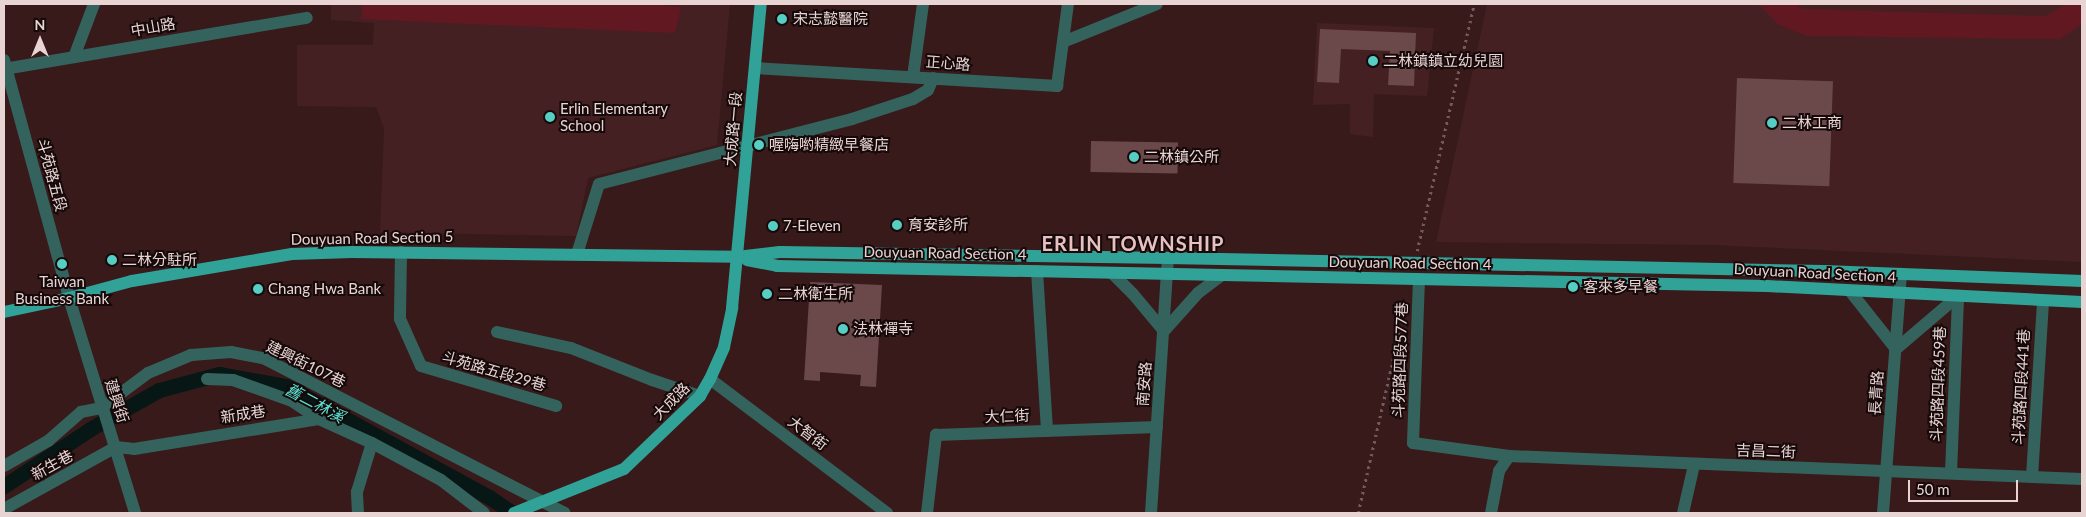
<!DOCTYPE html>
<html>
<head>
<meta charset="utf-8">
<style>
  body { margin:0 }
  #map { position:relative; width:2086px; height:517px; overflow:hidden; background:#381a1b; font-family:Lato,"Noto Sans TC",sans-serif }
  div>[style] { position:absolute }
  [style*='--x'] { left:calc(var(--x)*1px); top:calc(var(--y)*1px); width:calc(var(--w)*1px); rotate:calc(var(--a)*1deg) }
  .built>* { inset:0; background:#452022 }
  .green>* { inset:0; background:#611821 }
  .canal>* { height:15px; margin:-7.5px; padding:0 7.5px; transform-origin:7.5px; border-radius:7.5px; background:#061715 }
  .building>* { inset:0; background:#6b4849; transform-origin:0 0 }
  .path>* { height:2.5px; margin-top:-1.25px; transform-origin:0; background:repeating-linear-gradient(90deg,#755a5b 0 2.5px,transparent 0 6.5px) }
  .minor>* { height:12px; margin:-6px; padding:0 6px; transform-origin:6px; border-radius:6px; background:#34635e }
  .major>* { height:12px; margin:-6px; padding:0 6px; transform-origin:6px; border-radius:6px; background:#31a298 }
  .dots>* { width:14px; height:14px; translate:-50% -50%; box-sizing:border-box; border:2px solid #160909; border-radius:50% }
  span { translate:-50% -50%; white-space:nowrap; text-align:center; line-height:1.15; -webkit-text-stroke:4px #160909; paint-order:stroke }
  .poi-label { font-size:15px; color:#e9d4d4 }
  .left { translate:0 -50%; text-align:left }
  .street-label { font-size:15px; color:#e9d4d4 }
  .water-label { font-size:16px; color:#5ce2d6; font-style:italic }
  .district-label { font-size:20px; color:#e9c0c0; font-weight:700; letter-spacing:1px }
  .frame { position:absolute; inset:0; border:5px solid #e9d4d4; pointer-events:none }
  .north { position:absolute; left:15px; top:15px; width:50px; height:50px; -webkit-text-stroke:4px #160909; paint-order:stroke; rotate:0deg; font-size:14px; font-weight:700; line-height:20px; text-align:center; color:#e9d4d4 }
  .north::after { content:''; display:block; margin:auto; width:18px; height:22px; background:#e9d4d4; clip-path:polygon(50% 0,100% 100%,50% 72%,0 100%) }
  .scale { position:absolute; left:1908px; top:480px; width:110px; height:22px; box-sizing:border-box; border:2px solid #e9d4d4; border-top:0; padding-left:6px; font-size:15px; line-height:18px; white-space:nowrap; color:#e9d4d4; -webkit-text-stroke:4px #160909; paint-order:stroke }
</style>
</head>
<body>
<div id="map">
  <div class="built">
    <div style="clip-path:polygon(331px 4px,730px 4px,717px 145px,588px 178px,576px 236px,380px 232px,384px 128px,376px 107px,297px 106px,297px 45px,373px 45px,374px 23px,331px 20px)"></div>
    <div style="clip-path:polygon(1487px 4px,2082px 4px,2082px 262px,1712px 245px,1436px 242px)"></div>
    <div style="clip-path:polygon(1317px 23px,1434px 28px,1427px 96px,1374px 94px,1373px 137px,1350px 134px,1350px 104px,1313px 105px)"></div>
  </div>
  <div class="green">
    <div style="clip-path:polygon(363px 4px,664px 4px,663px 6px,681px 7px,675px 33px,361px 19px)"></div>
    <div style="clip-path:polygon(1758px 4px,1796px 4px,1802px 9px,2046px 16px,2066px 4px,2082px 4px,2082px 24px,2060px 39px,1807px 36px,1779px 25px)"></div>
  </div>
  <div class="canal">
    <div style="--x:4;--y:486;--w:103;--a:-33.5"></div>
    <div style="--x:90;--y:429;--w:79;--a:-29.5"></div>
    <div style="--x:159;--y:390;--w:62;--a:-14.9"></div>
    <div style="--x:219;--y:374;--w:68;--a:10.2"></div>
    <div style="--x:286;--y:386;--w:231;--a:28.7"></div>
    <div style="--x:489;--y:497;--w:29;--a:34"></div>
  </div>
  <div class="building">
    <div style="clip-path:polygon(1320px 29px,1416px 33px,1414px 86px,1388px 85px,1390px 51px,1341px 49px,1339px 83px,1317px 82px)"></div>
    <div style="left:1737px;top:78px;width:96px;height:105px;rotate:2deg"></div>
    <div style="left:1091px;top:141px;width:87px;height:31px;rotate:1deg"></div>
    <div style="clip-path:polygon(810px 282px,882px 285px,876px 387px,860px 386px,861px 375px,820px 372px,820px 381px,804px 380px)"></div>
  </div>
  <div class="path">
    <div style="--x:1417;--y:251;--w:253;--a:-77"></div>
    <div style="--x:1358;--y:513;--w:203;--a:-77.2"></div>
  </div>
  <div class="minor">
    <div style="--x:1063;--y:42;--w:101;--a:-22"></div>
    <div style="--x:74;--y:57;--w:57;--a:-69.3"></div>
    <div style="--x:4;--y:60;--w:247;--a:74.7"></div>
    <div style="--x:69;--y:298;--w:225;--a:72.9"></div>
    <div style="--x:755;--y:68;--w:303;--a:3.4"></div>
    <div style="--x:1057;--y:86;--w:83;--a:-82.4"></div>
    <div style="--x:4;--y:69;--w:307;--a:-9.6"></div>
    <div style="--x:913;--y:77;--w:74;--a:-82.2"></div>
    <div style="--x:401;--y:252;--w:67;--a:90.9"></div>
    <div style="--x:400;--y:319;--w:51;--a:65.9"></div>
    <div style="--x:421;--y:366;--w:141;--a:16.5"></div>
    <div style="--x:577;--y:254;--w:73;--a:-72.6"></div>
    <div style="--x:599;--y:184;--w:261;--a:-14.4"></div>
    <div style="--x:852;--y:119;--w:64;--a:-18.2"></div>
    <div style="--x:913;--y:99;--w:17;--a:-31"></div>
    <div style="--x:928;--y:90;--w:13;--a:-67"></div>
    <div style="--x:1037;--y:271;--w:160;--a:86.4"></div>
    <div style="--x:1112;--y:273;--w:30;--a:45"></div>
    <div style="--x:1133;--y:294;--w:48;--a:50"></div>
    <div style="--x:1164;--y:331;--w:51;--a:-48.2"></div>
    <div style="--x:1198;--y:293;--w:30;--a:-37"></div>
    <div style="--x:1419;--y:279;--w:164;--a:92.1"></div>
    <div style="--x:1413;--y:443;--w:97;--a:7.7"></div>
    <div style="--x:1509;--y:456;--w:573;--a:2.3"></div>
    <div style="--x:1850;--y:291;--w:74;--a:51.6"></div>
    <div style="--x:1896;--y:349;--w:82;--a:-40.5"></div>
    <div style="--x:497;--y:332;--w:76;--a:12.2"></div>
    <div style="--x:571;--y:348;--w:87;--a:21.6"></div>
    <div style="--x:652;--y:380;--w:51;--a:18.4"></div>
    <div style="--x:207;--y:379;--w:26;--a:2"></div>
    <div style="--x:233;--y:380;--w:63;--a:19.6"></div>
    <div style="--x:292;--y:401;--w:32;--a:34"></div>
    <div style="--x:319;--y:419;--w:58;--a:24.4"></div>
    <div style="--x:372;--y:443;--w:78;--a:28.2"></div>
    <div style="--x:441;--y:480;--w:54;--a:37.5"></div>
    <div style="--x:710;--y:379;--w:222;--a:37.1"></div>
    <div style="--x:4;--y:466;--w:51;--a:-29.6"></div>
    <div style="--x:48;--y:441;--w:44;--a:-41.3"></div>
    <div style="--x:81;--y:412;--w:20;--a:-11"></div>
    <div style="--x:101;--y:408;--w:59;--a:-36.7"></div>
    <div style="--x:148;--y:373;--w:47;--a:-22.7"></div>
    <div style="--x:191;--y:355;--w:40;--a:-4.3"></div>
    <div style="--x:231;--y:352;--w:33;--a:11"></div>
    <div style="--x:263;--y:358;--w:339;--a:27.2"></div>
    <div style="--x:1951;--y:473;--w:177;--a:-87.7"></div>
    <div style="--x:2032;--y:477;--w:177;--a:-86.4"></div>
    <div style="--x:4;--y:509;--w:128;--a:-29"></div>
    <div style="--x:116;--y:447;--w:18;--a:6"></div>
    <div style="--x:134;--y:449;--w:187;--a:-9.2"></div>
    <div style="--x:358;--y:513;--w:21;--a:-93"></div>
    <div style="--x:357;--y:492;--w:51;--a:-73"></div>
    <div style="--x:927;--y:513;--w:79;--a:-83.4"></div>
    <div style="--x:936;--y:435;--w:221;--a:-2.1"></div>
    <div style="--x:1151;--y:513;--w:256;--a:-86.2"></div>
    <div style="--x:1491;--y:513;--w:43;--a:-79.2"></div>
    <div style="--x:1499;--y:471;--w:18;--a:-56"></div>
    <div style="--x:1683;--y:513;--w:49;--a:-77.1"></div>
    <div style="--x:1883;--y:513;--w:240;--a:-85.7"></div>
  </div>
  <div class="major">
    <div style="--x:747;--y:260;--w:31;--a:11"></div>
    <div style="--x:777;--y:266;--w:990;--a:1.16"></div>
    <div style="--x:1767;--y:286;--w:315;--a:2.9"></div>
    <div style="--x:4;--y:312;--w:66;--a:-12.2"></div>
    <div style="--x:69;--y:298;--w:65;--a:-15.1"></div>
    <div style="--x:132;--y:281;--w:162;--a:-9.6"></div>
    <div style="--x:292;--y:254;--w:60;--a:-1.9"></div>
    <div style="--x:352;--y:252;--w:385;--a:0.7"></div>
    <div style="--x:737;--y:257;--w:43;--a:-6.6"></div>
    <div style="--x:780;--y:252;--w:388;--a:0.9"></div>
    <div style="--x:1168;--y:258;--w:656;--a:1.14"></div>
    <div style="--x:1824;--y:271;--w:258;--a:2.2"></div>
    <div style="--x:514;--y:513;--w:118;--a:-21.8"></div>
    <div style="--x:624;--y:469;--w:105;--a:-43.8"></div>
    <div style="--x:700;--y:396;--w:20;--a:-60"></div>
    <div style="--x:710;--y:379;--w:35;--a:-66"></div>
    <div style="--x:724;--y:347;--w:40;--a:-78"></div>
    <div style="--x:732;--y:308;--w:305;--a:-84.6"></div>
  </div>
  <div class="dots">
    <div style="left:782px;top:19px;background:#56cec3"></div>
    <div style="left:1373px;top:61px;background:#56cec3"></div>
    <div style="left:550px;top:117px;background:#56cec3"></div>
    <div style="left:1772px;top:123px;background:#56cec3"></div>
    <div style="left:759px;top:145px;background:#56cec3"></div>
    <div style="left:1134px;top:157px;background:#56cec3"></div>
    <div style="left:897px;top:225px;background:#56cec3"></div>
    <div style="left:773px;top:226px;background:#56cec3"></div>
    <div style="left:112px;top:260px;background:#56cec3"></div>
    <div style="left:62px;top:264px;background:#56cec3"></div>
    <div style="left:1573px;top:287px;background:#56cec3"></div>
    <div style="left:258px;top:289px;background:#56cec3"></div>
    <div style="left:767px;top:294px;background:#56cec3"></div>
    <div style="left:843px;top:329px;background:#56cec3"></div>
  </div>
  <div class="poi-label">
    <span class="left" style="left:793px;top:19px">宋志懿醫院</span>
    <span class="left" style="left:1383px;top:61px">二林鎮鎮立幼兒園</span>
    <span class="left" style="left:560px;top:117px">Erlin Elementary<br>School</span>
    <span class="left" style="left:1782px;top:123px">二林工商</span>
    <span class="left" style="left:769px;top:145px">喔嗨喲精緻早餐店</span>
    <span class="left" style="left:1144px;top:157px">二林鎮公所</span>
    <span class="left" style="left:908px;top:225px">育安診所</span>
    <span class="left" style="left:783px;top:226px">7-Eleven</span>
    <span class="left" style="left:122px;top:260px">二林分駐所</span>
    <span style="left:62px;top:290px">Taiwan<br>Business Bank</span>
    <span class="left" style="left:1583px;top:287px">客來多早餐</span>
    <span class="left" style="left:268px;top:289px">Chang Hwa Bank</span>
    <span class="left" style="left:778px;top:294px">二林衛生所</span>
    <span class="left" style="left:853px;top:329px">法林禪寺</span>
  </div>
  <div class="street-label">
    <span style="left:153px;top:27px;rotate:-10deg">中山路</span>
    <span style="left:948px;top:63px;rotate:4deg">正心路</span>
    <span style="left:733px;top:129px;rotate:-85deg">大成路一段</span>
    <span style="left:52px;top:175px;rotate:75deg">斗苑路五段</span>
    <span style="left:372px;top:238px;rotate:-1deg">Douyuan Road Section 5</span>
    <span style="left:945px;top:253px;rotate:1deg">Douyuan Road Section 4</span>
    <span style="left:1410px;top:263px;rotate:1deg">Douyuan Road Section 4</span>
    <span style="left:1815px;top:273px;rotate:3deg">Douyuan Road Section 4</span>
    <span style="left:1400px;top:360px;rotate:-88deg">斗苑路四段577巷</span>
    <span style="left:306px;top:364px;rotate:26deg">建興街107巷</span>
    <span style="left:494px;top:371px;rotate:16deg">斗苑路五段29巷</span>
    <span style="left:1144px;top:384px;rotate:-86deg">南安路</span>
    <span style="left:1938px;top:384px;rotate:-88deg">斗苑路四段459巷</span>
    <span style="left:2021px;top:387px;rotate:-87deg">斗苑路四段441巷</span>
    <span style="left:1876px;top:393px;rotate:-86deg">長青路</span>
    <span style="left:117px;top:401px;rotate:72deg">建興街</span>
    <span style="left:671px;top:401px;rotate:-45deg">大成路</span>
    <span style="left:243px;top:414px;rotate:-9deg">新成巷</span>
    <span style="left:1007px;top:416px;rotate:-2deg">大仁街</span>
    <span style="left:808px;top:433px;rotate:37deg">大智街</span>
    <span style="left:1766px;top:451px;rotate:2deg">吉昌二街</span>
    <span style="left:52px;top:465px;rotate:-29deg">新生巷</span>
  </div>
  <div class="water-label">
    <span style="left:315px;top:403px;rotate:28deg">舊二林溪</span>
  </div>
  <div class="district-label">
    <span style="left:1133px;top:243px">ERLIN TOWNSHIP</span>
  </div>
  <div class="frame"></div>
  <div class="north">N</div>
  <div class="scale">50 m</div>
</div>
</body>
</html>
